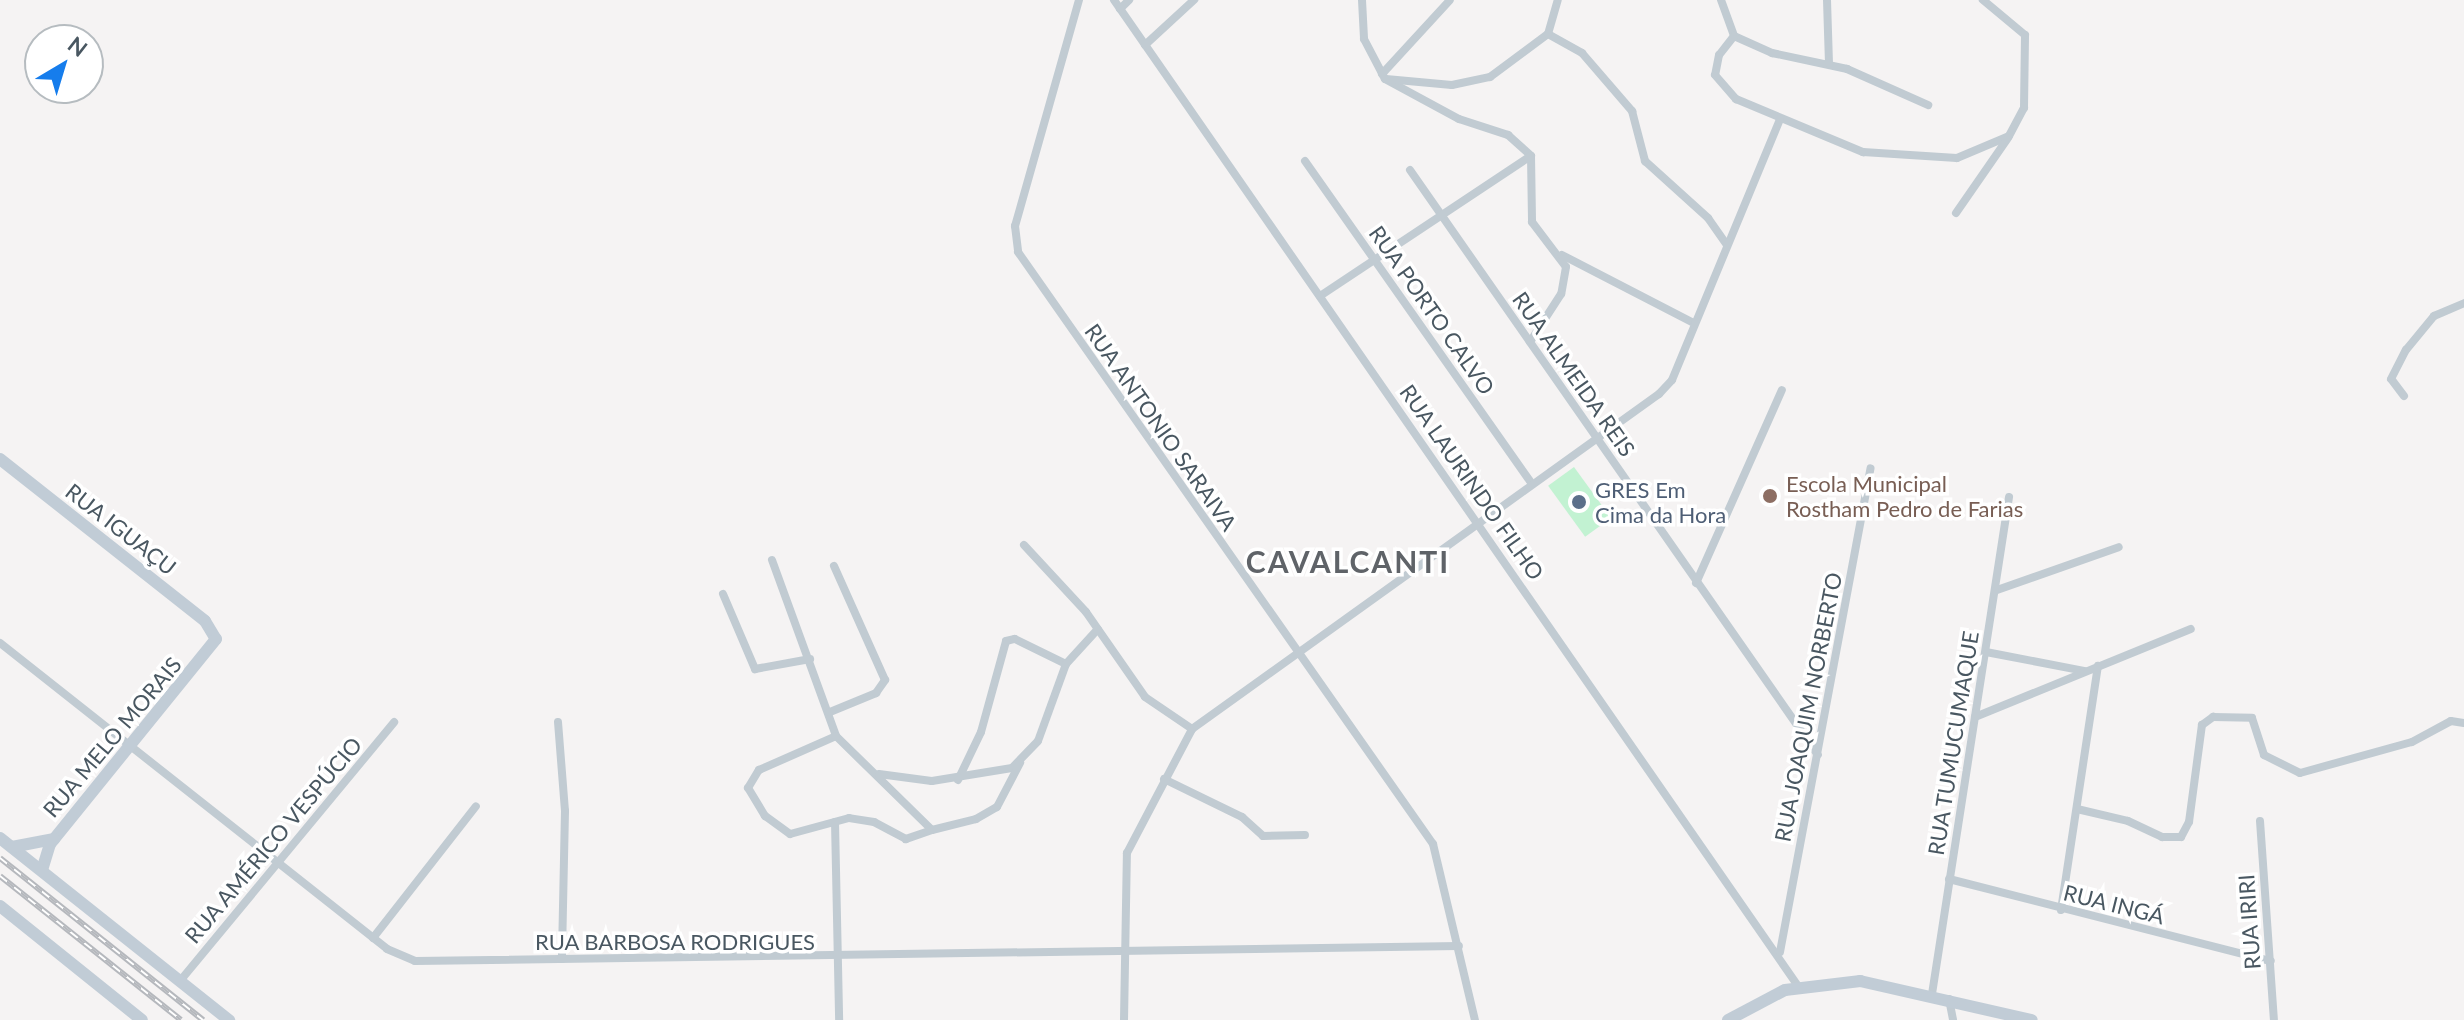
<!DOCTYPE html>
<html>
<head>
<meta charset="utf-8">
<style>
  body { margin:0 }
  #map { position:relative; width:2464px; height:1020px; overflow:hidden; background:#f5f3f3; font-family:Lato,sans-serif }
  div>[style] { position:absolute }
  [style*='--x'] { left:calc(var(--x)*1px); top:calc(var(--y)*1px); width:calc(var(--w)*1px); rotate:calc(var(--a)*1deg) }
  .green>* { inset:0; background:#c2f2d2; transform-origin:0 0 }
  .street>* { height:8px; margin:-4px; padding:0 4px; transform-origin:4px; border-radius:4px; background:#c1cbd2 }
  .secondary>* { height:12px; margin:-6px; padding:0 6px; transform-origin:6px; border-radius:6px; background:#c1ccd6 }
  .rail>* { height:6px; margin-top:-3px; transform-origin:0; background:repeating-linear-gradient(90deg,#fff 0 9px,#b5b8bd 0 18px); box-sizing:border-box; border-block:2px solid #b5b8bd }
  .dots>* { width:22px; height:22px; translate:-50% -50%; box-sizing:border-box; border:4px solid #fff; border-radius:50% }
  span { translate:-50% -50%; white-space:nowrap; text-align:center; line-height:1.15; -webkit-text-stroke:7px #fff; paint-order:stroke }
  .street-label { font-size:22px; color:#495761 }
  .education-label { font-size:22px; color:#785e54 }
  .left { translate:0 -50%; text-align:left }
  .service-label { font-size:22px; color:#4e5e75 }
  .district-label { font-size:30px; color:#5f6368; font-weight:700; letter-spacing:2px }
  .north { position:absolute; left:24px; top:24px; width:80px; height:80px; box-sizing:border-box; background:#fff; border:2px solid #b6bcc0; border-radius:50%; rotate:38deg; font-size:22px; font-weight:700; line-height:32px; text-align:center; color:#495761 }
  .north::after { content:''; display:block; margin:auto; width:28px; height:36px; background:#167dec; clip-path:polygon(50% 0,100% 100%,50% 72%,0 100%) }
</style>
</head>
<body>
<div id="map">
  <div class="green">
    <div style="left:1574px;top:467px;width:63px;height:32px;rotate:54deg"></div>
  </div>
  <div class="street">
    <div style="--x:1079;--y:0;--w:235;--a:105.8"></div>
    <div style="--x:1015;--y:226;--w:26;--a:83"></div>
    <div style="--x:1018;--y:252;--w:723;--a:54.97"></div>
    <div style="--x:1433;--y:844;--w:181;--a:76.6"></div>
    <div style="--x:1114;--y:0;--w:1200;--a:55.25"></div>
    <div style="--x:1362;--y:0;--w:39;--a:87"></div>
    <div style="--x:1364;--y:39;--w:45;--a:62.3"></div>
    <div style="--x:1385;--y:79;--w:84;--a:28.4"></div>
    <div style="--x:1459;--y:119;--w:52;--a:18.1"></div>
    <div style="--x:1508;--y:135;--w:31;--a:42"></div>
    <div style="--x:1531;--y:156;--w:66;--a:89.1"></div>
    <div style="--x:1532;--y:222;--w:56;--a:52.9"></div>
    <div style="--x:1566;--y:267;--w:27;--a:100"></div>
    <div style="--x:1561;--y:294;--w:57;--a:122.9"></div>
    <div style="--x:1721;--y:0;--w:38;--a:70"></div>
    <div style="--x:1734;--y:36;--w:42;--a:24.1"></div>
    <div style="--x:1772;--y:53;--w:77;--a:12"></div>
    <div style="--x:1847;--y:69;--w:89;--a:24"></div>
    <div style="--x:1827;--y:0;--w:63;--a:88.2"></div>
    <div style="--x:1120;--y:9;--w:13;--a:-45"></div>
    <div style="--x:1548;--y:34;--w:39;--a:29"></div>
    <div style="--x:1582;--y:53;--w:77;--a:49.2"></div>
    <div style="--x:1632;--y:111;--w:52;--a:75.4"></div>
    <div style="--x:1645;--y:161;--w:85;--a:42.1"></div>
    <div style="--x:1708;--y:218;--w:33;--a:55"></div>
    <div style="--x:1734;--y:36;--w:24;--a:128"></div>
    <div style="--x:1719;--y:55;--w:20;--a:101"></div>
    <div style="--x:1715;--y:75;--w:32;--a:49"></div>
    <div style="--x:1736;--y:99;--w:138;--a:22.7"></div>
    <div style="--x:1863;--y:152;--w:94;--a:3.7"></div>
    <div style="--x:1957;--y:158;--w:56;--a:-22.9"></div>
    <div style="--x:2009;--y:136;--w:32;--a:-62"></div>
    <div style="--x:2024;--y:108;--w:73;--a:-89.2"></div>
    <div style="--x:2025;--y:35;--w:55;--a:-140.2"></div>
    <div style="--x:1145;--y:45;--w:67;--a:-42.6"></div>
    <div style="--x:1382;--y:74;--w:100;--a:-47.4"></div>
    <div style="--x:1386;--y:79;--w:66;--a:5.2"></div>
    <div style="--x:1452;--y:85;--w:39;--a:-12"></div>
    <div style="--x:1490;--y:77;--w:72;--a:-36.6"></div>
    <div style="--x:1548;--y:34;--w:35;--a:-74"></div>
    <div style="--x:1305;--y:161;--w:391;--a:54.9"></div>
    <div style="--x:1410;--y:170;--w:713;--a:55.11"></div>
    <div style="--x:1956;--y:213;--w:91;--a:-55.3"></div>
    <div style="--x:1562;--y:255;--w:146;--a:27.3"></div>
    <div style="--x:1320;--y:296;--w:253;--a:-33.6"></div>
    <div style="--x:2404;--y:396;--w:21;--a:-127"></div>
    <div style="--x:2391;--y:379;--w:33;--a:-63"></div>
    <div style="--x:2406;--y:350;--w:44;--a:-50.5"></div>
    <div style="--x:2434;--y:316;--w:33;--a:-23"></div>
    <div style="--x:1024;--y:545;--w:91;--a:47.2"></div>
    <div style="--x:1086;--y:612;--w:103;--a:55.2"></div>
    <div style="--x:1145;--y:697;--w:57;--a:34.2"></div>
    <div style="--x:772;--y:560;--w:187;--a:70"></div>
    <div style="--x:836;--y:736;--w:134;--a:44.4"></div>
    <div style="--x:932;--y:830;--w:28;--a:161"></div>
    <div style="--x:906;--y:839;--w:36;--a:-152"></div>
    <div style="--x:874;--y:822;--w:25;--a:-171"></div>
    <div style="--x:849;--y:818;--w:61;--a:164.8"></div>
    <div style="--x:790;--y:834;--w:31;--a:-144"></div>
    <div style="--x:765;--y:816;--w:33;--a:-121"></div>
    <div style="--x:748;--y:788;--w:21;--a:-59"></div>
    <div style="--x:759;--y:770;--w:84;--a:-23.8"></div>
    <div style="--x:1696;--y:583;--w:211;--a:-66"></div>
    <div style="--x:1997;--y:590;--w:129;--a:-19.4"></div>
    <div style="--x:723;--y:594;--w:82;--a:66.9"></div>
    <div style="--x:755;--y:669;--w:56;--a:-10.3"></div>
    <div style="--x:0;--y:643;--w:493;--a:38.3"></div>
    <div style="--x:387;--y:949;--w:30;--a:23"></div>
    <div style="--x:415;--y:961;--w:1044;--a:-0.82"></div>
    <div style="--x:1986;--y:652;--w:101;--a:10.9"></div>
    <div style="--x:830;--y:712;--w:50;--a:-22.4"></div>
    <div style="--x:876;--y:693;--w:16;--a:-55"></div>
    <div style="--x:885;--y:680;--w:125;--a:-114.1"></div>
    <div style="--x:1975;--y:717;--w:233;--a:-22.2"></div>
    <div style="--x:558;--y:722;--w:89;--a:85.5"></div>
    <div style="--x:565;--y:811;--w:148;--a:91.2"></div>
    <div style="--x:879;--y:774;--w:53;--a:7.5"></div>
    <div style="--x:932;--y:781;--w:81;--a:-9.2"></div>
    <div style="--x:1012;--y:768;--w:37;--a:-46"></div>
    <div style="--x:1038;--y:741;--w:82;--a:-70"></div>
    <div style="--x:1164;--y:779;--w:87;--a:26"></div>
    <div style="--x:1242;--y:817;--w:28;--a:42"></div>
    <div style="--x:1263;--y:836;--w:42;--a:-1.4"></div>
    <div style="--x:958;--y:780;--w:53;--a:-64.4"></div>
    <div style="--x:981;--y:732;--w:94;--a:-74.6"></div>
    <div style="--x:1006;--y:641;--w:9;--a:-13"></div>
    <div style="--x:1015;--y:639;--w:57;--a:26.1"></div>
    <div style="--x:1066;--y:664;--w:47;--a:-47.6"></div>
    <div style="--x:2077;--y:809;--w:52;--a:13.2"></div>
    <div style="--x:2128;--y:821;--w:38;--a:25"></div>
    <div style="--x:2162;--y:837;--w:19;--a:0"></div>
    <div style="--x:2181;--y:837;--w:17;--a:-62"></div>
    <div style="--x:2189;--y:822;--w:98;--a:-82.4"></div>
    <div style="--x:2202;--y:725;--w:14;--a:-36"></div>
    <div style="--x:2213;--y:717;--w:39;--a:1"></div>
    <div style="--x:2252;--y:718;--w:39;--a:72"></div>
    <div style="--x:2264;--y:755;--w:40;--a:26.6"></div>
    <div style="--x:2300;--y:773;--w:116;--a:-15.5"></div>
    <div style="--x:2412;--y:742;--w:44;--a:-28.3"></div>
    <div style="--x:2451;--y:721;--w:13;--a:9"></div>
    <div style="--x:2260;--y:821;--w:199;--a:86"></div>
    <div style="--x:835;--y:822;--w:198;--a:88.8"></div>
    <div style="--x:932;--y:830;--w:45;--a:-14"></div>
    <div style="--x:976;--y:819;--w:24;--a:-30"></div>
    <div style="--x:997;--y:807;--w:50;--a:-62.4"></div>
    <div style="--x:1949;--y:879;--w:332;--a:14.3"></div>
    <div style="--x:2061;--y:910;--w:247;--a:-81.4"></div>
    <div style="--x:373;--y:938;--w:167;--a:-52"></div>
    <div style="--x:1780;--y:952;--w:492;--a:-79.4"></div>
    <div style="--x:180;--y:981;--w:336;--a:-50.4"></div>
    <div style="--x:1932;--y:994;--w:503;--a:-81.19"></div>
    <div style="--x:1949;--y:999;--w:21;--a:79"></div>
    <div style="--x:1124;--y:1020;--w:167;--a:-89"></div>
    <div style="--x:1127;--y:853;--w:140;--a:-62.3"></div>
    <div style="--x:1192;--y:729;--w:575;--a:-35.65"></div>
    <div style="--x:1659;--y:394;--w:19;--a:-47"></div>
    <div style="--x:1672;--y:380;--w:282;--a:-67.5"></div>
  </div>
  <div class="secondary">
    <div style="--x:0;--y:459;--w:261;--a:38.3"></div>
    <div style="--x:205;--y:621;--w:21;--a:59"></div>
    <div style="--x:216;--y:639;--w:264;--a:129"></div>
    <div style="--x:50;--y:844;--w:27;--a:107"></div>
    <div style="--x:0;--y:838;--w:293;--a:38.5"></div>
    <div style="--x:12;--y:847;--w:43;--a:-10.8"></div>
    <div style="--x:0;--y:906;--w:182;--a:38.8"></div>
    <div style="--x:1728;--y:1020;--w:64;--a:-27.8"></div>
    <div style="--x:1785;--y:990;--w:76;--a:-6.8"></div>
    <div style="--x:1860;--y:981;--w:176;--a:12.8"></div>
  </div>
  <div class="rail">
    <div style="--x:0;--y:858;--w:260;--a:38.6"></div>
    <div style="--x:0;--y:876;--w:231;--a:38.5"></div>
  </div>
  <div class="dots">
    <div style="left:1770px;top:496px;background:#8d6e63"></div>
    <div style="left:1579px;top:502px;background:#5c6f8a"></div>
  </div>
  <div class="street-label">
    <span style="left:1432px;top:310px;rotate:55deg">RUA PORTO CALVO</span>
    <span style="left:1574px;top:374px;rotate:55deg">RUA ALMEIDA REIS</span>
    <span style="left:1161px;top:427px;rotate:55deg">RUA ANTONIO SARAIVA</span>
    <span style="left:1472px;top:482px;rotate:55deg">RUA LAURINDO FILHO</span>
    <span style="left:121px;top:529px;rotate:38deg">RUA IGUAÇU</span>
    <span style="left:1808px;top:707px;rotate:-79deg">RUA JOAQUIM NORBERTO</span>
    <span style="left:112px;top:737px;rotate:-50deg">RUA MELO MORAIS</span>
    <span style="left:1953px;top:743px;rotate:-81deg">RUA TUMUCUMAQUE</span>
    <span style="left:273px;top:840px;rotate:-50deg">RUA AMÉRICO VESPÚCIO</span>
    <span style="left:2114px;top:904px;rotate:14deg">RUA INGÁ</span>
    <span style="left:2249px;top:922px;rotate:-94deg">RUA IRIRI</span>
    <span style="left:675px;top:942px">RUA BARBOSA RODRIGUES</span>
  </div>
  <div class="education-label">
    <span class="left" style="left:1786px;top:496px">Escola Municipal<br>Rostham Pedro de Farias</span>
  </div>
  <div class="service-label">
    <span class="left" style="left:1595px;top:502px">GRES Em<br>Cima da Hora</span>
  </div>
  <div class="district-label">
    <span style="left:1348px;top:561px">CAVALCANTI</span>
  </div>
  <div class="north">N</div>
</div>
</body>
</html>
